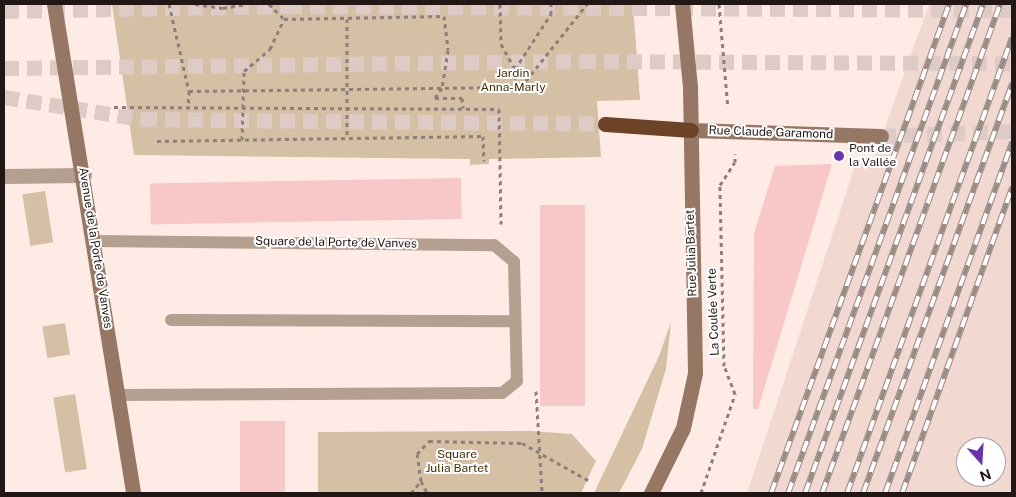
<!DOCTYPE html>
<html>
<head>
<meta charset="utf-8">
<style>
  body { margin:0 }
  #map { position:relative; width:1016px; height:497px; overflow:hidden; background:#ffebe5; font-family:"Public Sans",sans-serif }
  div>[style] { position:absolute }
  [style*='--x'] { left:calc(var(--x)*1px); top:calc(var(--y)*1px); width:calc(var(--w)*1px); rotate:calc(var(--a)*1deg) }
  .built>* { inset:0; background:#f1d9d2 }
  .green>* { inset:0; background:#d5c0a5; transform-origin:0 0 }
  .building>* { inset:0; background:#f8c7c8; transform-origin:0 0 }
  .secondary-tunnel>* { height:15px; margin-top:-7.5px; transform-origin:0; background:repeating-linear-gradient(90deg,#decbc6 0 15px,transparent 0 23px) }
  .highway-tunnel>* { height:15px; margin-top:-7.5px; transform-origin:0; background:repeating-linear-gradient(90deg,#decbc6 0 15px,transparent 0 23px) }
  .path>* { height:3px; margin-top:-1.5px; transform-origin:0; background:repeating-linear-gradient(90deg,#8e7f7a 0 4px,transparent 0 8px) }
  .lane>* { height:12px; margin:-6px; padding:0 6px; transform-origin:6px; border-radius:6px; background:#b49f91 }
  .street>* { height:15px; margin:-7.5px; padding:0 7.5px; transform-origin:7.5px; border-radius:7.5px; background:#b49f91 }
  .secondary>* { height:15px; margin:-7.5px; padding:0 7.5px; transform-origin:7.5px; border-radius:7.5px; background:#967764 }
  .highway>* { height:15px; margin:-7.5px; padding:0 7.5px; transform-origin:7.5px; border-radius:7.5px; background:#6c4327 }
  .rail>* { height:5.5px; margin-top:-2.75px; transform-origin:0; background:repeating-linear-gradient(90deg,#fff 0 11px,#9b8b86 0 22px); box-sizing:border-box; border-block:1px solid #9b8b86 }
  .dots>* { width:14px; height:14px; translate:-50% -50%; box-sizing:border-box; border:2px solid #fff; border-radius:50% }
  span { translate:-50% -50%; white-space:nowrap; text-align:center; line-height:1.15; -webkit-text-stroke:4px #fff; paint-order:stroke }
  .park-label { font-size:12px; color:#442d08 }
  .street-label { font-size:12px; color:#221714 }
  .poi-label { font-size:12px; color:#221714 }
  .left { translate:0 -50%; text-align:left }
  .frame { position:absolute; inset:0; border:5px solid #221714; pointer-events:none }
  .north { position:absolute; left:956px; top:437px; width:50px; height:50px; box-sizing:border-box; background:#fff; border:1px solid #a7a2a1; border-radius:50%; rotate:161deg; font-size:14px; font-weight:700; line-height:20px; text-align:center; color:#221714 }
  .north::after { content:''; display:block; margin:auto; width:18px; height:22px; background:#6a35ac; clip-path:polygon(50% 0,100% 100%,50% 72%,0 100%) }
</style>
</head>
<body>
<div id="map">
  <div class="built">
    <div style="clip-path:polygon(evenodd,929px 4px,1012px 4px,1012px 493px,747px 493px,855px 166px,874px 158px,929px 4px,966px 447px,996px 447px,996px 477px,966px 477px,966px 447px)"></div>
  </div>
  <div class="green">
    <div style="clip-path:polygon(112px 4px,633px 4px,640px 100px,597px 101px,601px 157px,489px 159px,489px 164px,470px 165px,470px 159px,134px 155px)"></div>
    <div style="left:45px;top:191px;width:52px;height:23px;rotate:81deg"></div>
    <div style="clip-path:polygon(671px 322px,666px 369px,642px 449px,619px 493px,594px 493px,659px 356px)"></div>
    <div style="left:65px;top:323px;width:32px;height:23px;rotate:81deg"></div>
    <div style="left:75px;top:394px;width:76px;height:22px;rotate:81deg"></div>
    <div style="clip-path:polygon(530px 431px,572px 434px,596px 461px,581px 493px,318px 493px,318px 432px)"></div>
  </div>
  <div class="building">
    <div style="clip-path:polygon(832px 164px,758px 409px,753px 409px,754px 233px,775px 166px)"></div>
    <div style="left:461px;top:178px;width:41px;height:311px;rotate:89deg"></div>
    <div style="left:540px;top:205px;width:45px;height:201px"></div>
    <div style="left:240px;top:421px;width:45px;height:72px"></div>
  </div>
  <div class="secondary-tunnel">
    <div style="--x:881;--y:136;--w:131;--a:-2.2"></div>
  </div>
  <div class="highway-tunnel">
    <div style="--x:4;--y:11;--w:283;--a:-1"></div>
    <div style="--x:287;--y:6;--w:725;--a:0.32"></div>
    <div style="--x:4;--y:68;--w:577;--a:-0.7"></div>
    <div style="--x:581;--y:61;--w:431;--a:0.3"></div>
    <div style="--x:4;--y:97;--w:140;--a:9.1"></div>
    <div style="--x:142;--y:119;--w:463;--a:0.6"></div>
  </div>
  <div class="path">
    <div style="--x:169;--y:4;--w:89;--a:77.1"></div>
    <div style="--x:189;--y:91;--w:17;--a:93"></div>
    <div style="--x:195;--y:4;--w:28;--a:8"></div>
    <div style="--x:223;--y:8;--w:22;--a:-10"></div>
    <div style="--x:269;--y:4;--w:21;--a:45"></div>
    <div style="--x:284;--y:19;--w:160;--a:-1.1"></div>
    <div style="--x:444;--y:16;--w:34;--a:83"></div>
    <div style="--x:448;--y:50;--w:38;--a:99"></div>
    <div style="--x:442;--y:88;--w:12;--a:125"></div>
    <div style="--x:435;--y:98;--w:27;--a:0"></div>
    <div style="--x:462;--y:98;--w:10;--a:84"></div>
    <div style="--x:500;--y:4;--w:40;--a:88.6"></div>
    <div style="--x:501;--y:44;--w:29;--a:61"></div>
    <div style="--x:719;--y:4;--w:104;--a:85.1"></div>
    <div style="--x:347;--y:19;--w:119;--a:90"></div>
    <div style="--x:516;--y:87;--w:18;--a:-93"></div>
    <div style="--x:515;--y:69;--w:66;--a:-56.8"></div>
    <div style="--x:551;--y:14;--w:10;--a:-90"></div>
    <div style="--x:189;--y:91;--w:332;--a:-0.7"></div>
    <div style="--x:521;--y:87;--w:106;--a:-51.5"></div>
    <div style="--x:114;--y:107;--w:385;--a:0.3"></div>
    <div style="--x:499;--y:109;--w:115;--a:89"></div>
    <div style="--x:242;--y:140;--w:69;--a:-88.3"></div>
    <div style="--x:244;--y:71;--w:34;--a:-40"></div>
    <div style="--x:270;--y:49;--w:33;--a:-65"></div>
    <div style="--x:157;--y:141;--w:326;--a:-0.9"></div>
    <div style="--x:483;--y:136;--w:25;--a:88"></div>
    <div style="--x:536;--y:391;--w:102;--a:86.6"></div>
    <div style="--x:421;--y:481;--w:27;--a:-98"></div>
    <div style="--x:417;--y:454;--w:18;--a:-47"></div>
    <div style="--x:429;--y:441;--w:93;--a:1.2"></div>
    <div style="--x:522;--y:443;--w:76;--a:29.3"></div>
    <div style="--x:411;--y:493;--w:16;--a:-50"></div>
    <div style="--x:421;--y:481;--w:13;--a:63"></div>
    <div style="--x:701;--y:493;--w:105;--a:-71"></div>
    <div style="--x:735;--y:394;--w:30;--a:-111"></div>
    <div style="--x:724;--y:366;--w:181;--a:-91.3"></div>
    <div style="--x:720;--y:185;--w:27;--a:-57"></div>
    <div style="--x:735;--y:162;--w:8;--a:-90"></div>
  </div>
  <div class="lane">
    <div style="--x:94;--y:241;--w:400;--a:0.6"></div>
    <div style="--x:494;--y:245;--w:26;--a:40"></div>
    <div style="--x:514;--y:262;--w:119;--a:88.6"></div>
    <div style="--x:517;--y:381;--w:19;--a:141"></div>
    <div style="--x:502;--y:393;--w:384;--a:179.7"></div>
    <div style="--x:171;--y:320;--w:344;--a:0.2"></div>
  </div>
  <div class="street">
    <div style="--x:4;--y:176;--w:80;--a:-0.7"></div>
  </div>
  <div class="secondary">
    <div style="--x:54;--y:4;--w:495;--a:80.8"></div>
    <div style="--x:691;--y:130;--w:190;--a:1.8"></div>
    <div style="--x:651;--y:493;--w:72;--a:-63.8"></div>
    <div style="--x:683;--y:428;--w:56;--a:-77.7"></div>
    <div style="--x:695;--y:373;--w:286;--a:-91"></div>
    <div style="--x:690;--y:87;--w:83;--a:-95.5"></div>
  </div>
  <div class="highway">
    <div style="--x:605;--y:124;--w:86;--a:4"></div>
  </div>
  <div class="rail">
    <div style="--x:771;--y:493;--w:520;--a:-70"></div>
    <div style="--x:788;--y:493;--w:520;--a:-70"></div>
    <div style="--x:805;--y:493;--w:520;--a:-70"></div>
    <div style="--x:822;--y:493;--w:520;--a:-70"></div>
    <div style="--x:847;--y:493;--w:484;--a:-70.1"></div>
    <div style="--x:863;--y:493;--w:436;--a:-70"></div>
    <div style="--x:885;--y:493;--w:373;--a:-70.1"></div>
    <div style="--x:902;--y:493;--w:325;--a:-70.2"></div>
  </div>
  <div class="dots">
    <div style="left:839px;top:156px;background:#6a35ac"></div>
  </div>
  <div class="park-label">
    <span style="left:513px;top:81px">Jardin<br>Anna-Marly</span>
    <span style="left:457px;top:462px">Square<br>Julia Bartet</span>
  </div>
  <div class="street-label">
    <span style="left:771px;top:133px;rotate:2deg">Rue Claude Garamond</span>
    <span style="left:336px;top:243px;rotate:1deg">Square de la Porte de Vanves</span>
    <span style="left:95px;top:248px;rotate:81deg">Avenue de la Porte de Vanves</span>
    <span style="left:692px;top:253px;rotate:-92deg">Rue Julia Bartet</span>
    <span style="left:714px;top:312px;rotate:-92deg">La Coulée Verte</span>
  </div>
  <div class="poi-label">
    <span class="left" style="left:849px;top:156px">Pont de<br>la Vallée</span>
  </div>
  <div class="frame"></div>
  <div class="north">N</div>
</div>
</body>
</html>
